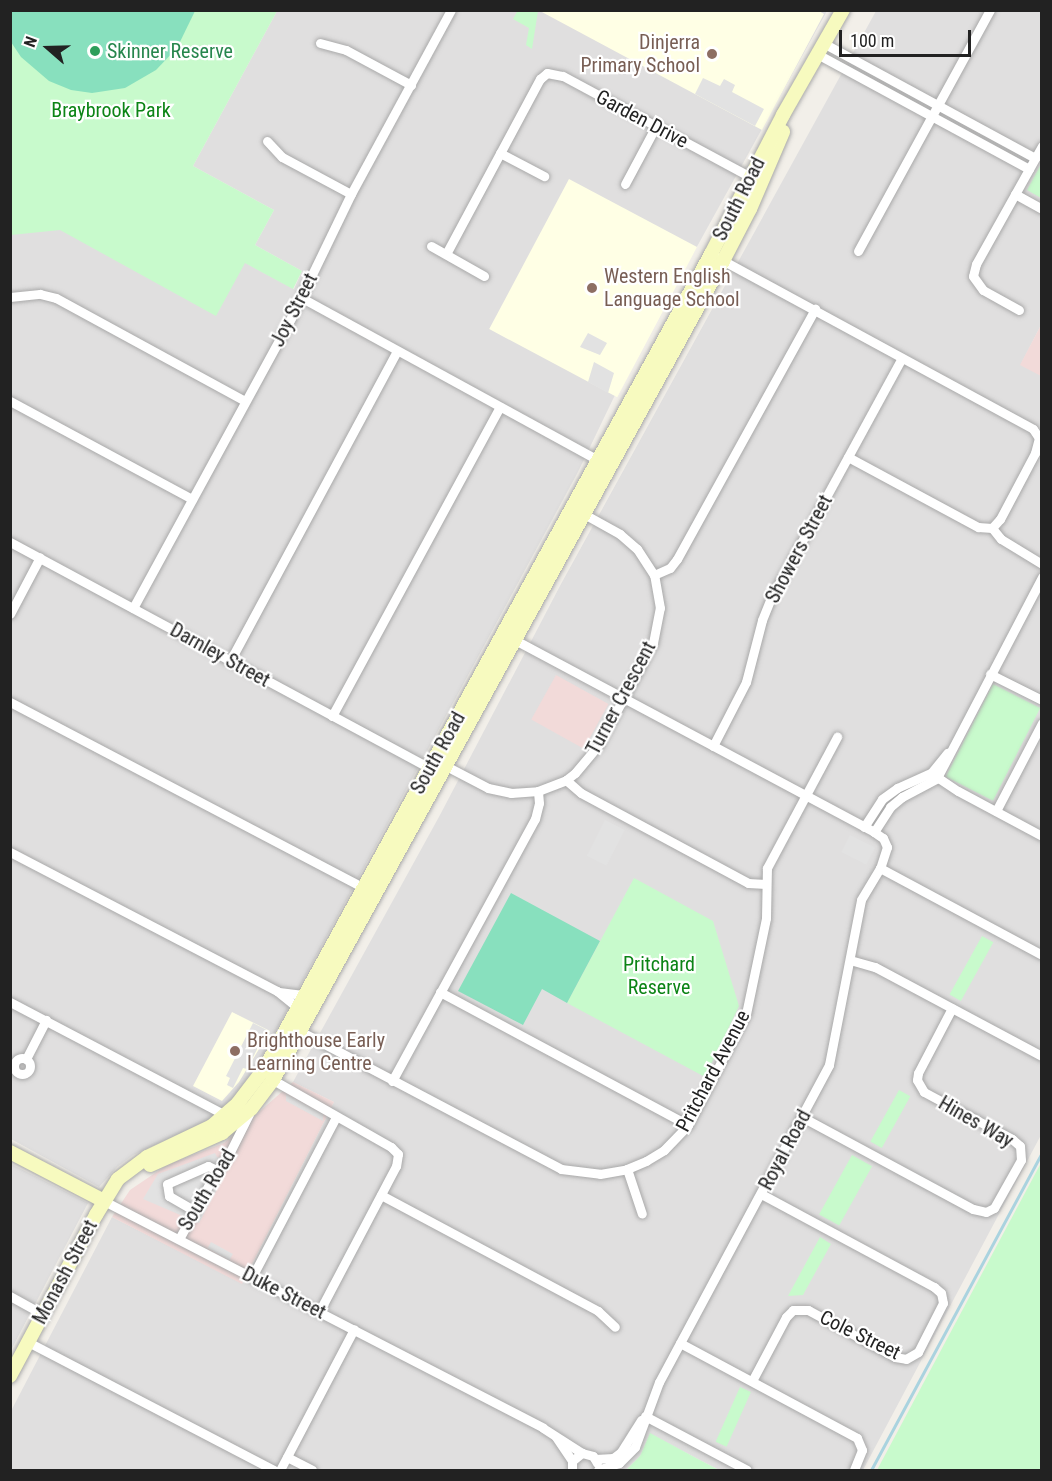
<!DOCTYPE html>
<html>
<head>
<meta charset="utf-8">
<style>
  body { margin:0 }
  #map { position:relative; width:1052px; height:1481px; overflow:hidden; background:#f2efe9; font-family:"Roboto Condensed",sans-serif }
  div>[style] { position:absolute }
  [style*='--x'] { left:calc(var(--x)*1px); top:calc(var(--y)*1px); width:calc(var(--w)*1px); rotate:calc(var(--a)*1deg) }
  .residential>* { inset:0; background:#e0dfdf }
  .commercial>* { inset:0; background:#f2dad9; transform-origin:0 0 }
  .education>* { inset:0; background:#ffffe5; transform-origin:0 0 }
  .park>* { inset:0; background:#c8facc; transform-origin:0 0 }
  .pitch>* { inset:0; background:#88e0be }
  .parking>* { inset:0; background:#e2e2e2; transform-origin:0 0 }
  .stream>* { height:3px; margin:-1.5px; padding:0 1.5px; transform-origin:1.5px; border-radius:1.5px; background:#aad3df }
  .roads { filter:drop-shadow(0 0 2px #a9a9a9) drop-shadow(0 0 2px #a9a9a9) }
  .street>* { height:9px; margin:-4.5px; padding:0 4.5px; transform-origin:4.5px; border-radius:4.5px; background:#fff }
  .street>.ring { margin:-4.5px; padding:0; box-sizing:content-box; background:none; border:9px solid #fff; border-radius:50% }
  .secondary>* { height:14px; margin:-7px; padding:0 7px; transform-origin:7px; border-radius:7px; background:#f7fabf }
  .dots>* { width:16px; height:16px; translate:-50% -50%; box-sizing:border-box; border:3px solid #fff; border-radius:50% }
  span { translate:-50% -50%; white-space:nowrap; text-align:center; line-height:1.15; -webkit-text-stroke:4.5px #fff; paint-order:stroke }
  .education-label { font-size:20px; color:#785e54 }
  .right { translate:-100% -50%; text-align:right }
  .left { translate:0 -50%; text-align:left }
  .leisure-label { font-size:20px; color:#27864d }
  .park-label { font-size:20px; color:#0c8416 }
  .street-label { font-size:20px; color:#222 }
  .frame { position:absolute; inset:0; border:12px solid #222; pointer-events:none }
  .north { position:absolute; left:18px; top:18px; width:60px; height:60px; -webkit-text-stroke:4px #fff; paint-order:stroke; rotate:290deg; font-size:16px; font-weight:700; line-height:24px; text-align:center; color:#222 }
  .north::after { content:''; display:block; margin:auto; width:21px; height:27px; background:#222; clip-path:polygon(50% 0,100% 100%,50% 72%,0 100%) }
  .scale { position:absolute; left:839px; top:30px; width:132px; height:27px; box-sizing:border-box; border:3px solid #222; border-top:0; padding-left:8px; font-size:18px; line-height:21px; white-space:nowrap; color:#222; -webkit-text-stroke:4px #fff; paint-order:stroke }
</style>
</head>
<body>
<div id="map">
  <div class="residential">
    <div style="clip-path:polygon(277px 11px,827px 11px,614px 397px,578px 472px,256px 1067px,232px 1100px,207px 1121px,133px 1155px,117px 1167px,99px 1187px,11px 1139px,10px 231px,65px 225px,244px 262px,294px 289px,302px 271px,255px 245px,274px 210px,193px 166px)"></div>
    <div style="clip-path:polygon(876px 11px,1041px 11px,1041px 325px,1021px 364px,1042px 376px,1041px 1135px,863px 1470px,719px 1470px,650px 1434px,640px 1456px,626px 1470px,11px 1470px,11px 1411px,112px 1217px,243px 1283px,334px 1102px,293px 1082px,440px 815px,561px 584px)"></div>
    <div style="clip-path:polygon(11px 1164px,88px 1203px,11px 1350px)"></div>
  </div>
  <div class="commercial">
    <div style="clip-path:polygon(1041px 325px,1041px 376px,1020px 365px)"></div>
    <div style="left:556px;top:675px;width:60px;height:51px;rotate:29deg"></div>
    <div style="clip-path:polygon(293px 1082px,334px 1102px,242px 1284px,112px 1217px,130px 1190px,167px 1165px,224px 1143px)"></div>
  </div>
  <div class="education">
    <div style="clip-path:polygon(817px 10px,824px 14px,762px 130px,540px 11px)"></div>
    <div style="left:569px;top:179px;width:145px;height:170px;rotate:28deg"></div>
    <div style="clip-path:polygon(232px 1012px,270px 1031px,239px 1082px,222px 1101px,193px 1086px)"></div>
  </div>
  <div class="park">
    <div style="clip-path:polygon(518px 10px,538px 11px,532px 49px,526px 45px,529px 28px,513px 19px)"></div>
    <div style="clip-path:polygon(11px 11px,277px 11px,193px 166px,274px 210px,255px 245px,302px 271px,293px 289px,245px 263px,216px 316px,60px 230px,11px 235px)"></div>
    <div style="clip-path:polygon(1041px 164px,1041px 198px,1027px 190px)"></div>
    <div style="left:993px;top:684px;width:53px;height:104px;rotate:27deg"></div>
    <div style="clip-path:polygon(634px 878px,713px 921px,739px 1006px,705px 1077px,567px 1003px)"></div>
    <div style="left:982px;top:936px;width:13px;height:67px;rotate:29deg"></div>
    <div style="left:899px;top:1090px;width:13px;height:59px;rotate:29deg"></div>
    <div style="left:852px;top:1155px;width:23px;height:68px;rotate:29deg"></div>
    <div style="clip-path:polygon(1041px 1163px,1041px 1470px,877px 1470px)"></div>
    <div style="clip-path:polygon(820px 1237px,831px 1244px,803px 1295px,788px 1296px)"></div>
    <div style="left:740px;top:1387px;width:12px;height:60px;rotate:24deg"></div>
    <div style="clip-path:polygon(650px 1433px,696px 1458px,719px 1470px,626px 1470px,640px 1456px)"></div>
  </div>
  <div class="pitch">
    <div style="clip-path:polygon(10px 11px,11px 10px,195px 11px,177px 48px,156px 70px,125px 88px,92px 93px,71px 90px,49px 81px,21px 57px,11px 42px)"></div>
    <div style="clip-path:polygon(511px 893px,600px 941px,567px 1003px,542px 989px,523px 1025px,458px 991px)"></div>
  </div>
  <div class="parking">
    <div style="clip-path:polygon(703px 78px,720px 86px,724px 79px,735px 85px,732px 92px,764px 109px,755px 126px,695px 94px)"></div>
    <div style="clip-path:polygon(588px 333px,607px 343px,600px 355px,580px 347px)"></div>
    <div style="clip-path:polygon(594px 362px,614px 373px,608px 393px,588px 382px)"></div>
    <div style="left:605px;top:820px;width:22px;height:40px;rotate:27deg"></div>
    <div style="left:850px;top:835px;width:28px;height:19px;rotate:27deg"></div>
    <div style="clip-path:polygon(253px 1023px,267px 1030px,247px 1069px,243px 1068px,233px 1088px,227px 1085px,230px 1078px,226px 1076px)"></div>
    <div style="clip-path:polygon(286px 1094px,323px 1114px,323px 1121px,286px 1101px)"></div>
    <div style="clip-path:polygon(215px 1153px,217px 1157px,232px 1161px,199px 1223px,143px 1199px,158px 1174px)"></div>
    <div style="left:211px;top:1242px;width:25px;height:7px;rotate:29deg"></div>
  </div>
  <div class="stream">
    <div style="--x:871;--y:1470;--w:360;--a:-61.7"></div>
  </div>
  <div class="roads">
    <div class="street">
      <div style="--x:320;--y:43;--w:27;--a:15"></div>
      <div style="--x:346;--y:50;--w:74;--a:28.3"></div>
      <div style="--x:825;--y:44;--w:239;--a:28.5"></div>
      <div style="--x:819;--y:55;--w:239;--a:28.5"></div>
      <div style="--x:267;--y:141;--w:22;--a:47"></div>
      <div style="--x:282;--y:157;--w:78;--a:28.2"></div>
      <div style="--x:500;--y:153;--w:50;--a:27.6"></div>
      <div style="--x:625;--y:184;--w:66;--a:-61.9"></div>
      <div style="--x:1015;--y:194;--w:31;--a:29"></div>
      <div style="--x:431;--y:246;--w:61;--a:29.5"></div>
      <div style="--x:858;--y:251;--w:275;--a:-61.3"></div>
      <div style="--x:446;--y:254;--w:199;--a:-61.8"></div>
      <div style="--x:540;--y:79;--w:9;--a:-41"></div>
      <div style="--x:547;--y:73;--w:16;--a:11"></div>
      <div style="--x:563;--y:76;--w:217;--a:28.3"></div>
      <div style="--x:711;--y:254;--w:366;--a:28.5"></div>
      <div style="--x:1033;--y:429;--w:11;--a:56"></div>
      <div style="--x:1039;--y:438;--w:16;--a:105"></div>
      <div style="--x:1035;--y:453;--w:75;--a:117.9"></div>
      <div style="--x:1000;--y:519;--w:12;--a:132"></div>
      <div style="--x:10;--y:297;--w:30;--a:-6"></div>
      <div style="--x:40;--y:294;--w:16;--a:14"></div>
      <div style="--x:56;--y:298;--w:215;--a:28.6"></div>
      <div style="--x:302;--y:298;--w:337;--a:28.7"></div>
      <div style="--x:1019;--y:310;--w:41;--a:-150.9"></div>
      <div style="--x:983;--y:290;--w:17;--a:-126"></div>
      <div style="--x:973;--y:276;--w:12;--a:-76"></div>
      <div style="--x:976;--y:264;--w:135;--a:-60.8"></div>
      <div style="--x:10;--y:401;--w:207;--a:28.3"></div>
      <div style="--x:848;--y:457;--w:148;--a:28.3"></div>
      <div style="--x:978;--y:527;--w:14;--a:4"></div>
      <div style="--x:992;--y:528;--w:14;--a:51"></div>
      <div style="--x:1001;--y:539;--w:48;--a:31.4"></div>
      <div style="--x:10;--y:542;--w:476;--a:28.3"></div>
      <div style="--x:654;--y:575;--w:17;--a:-24"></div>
      <div style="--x:670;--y:568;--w:11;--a:-52"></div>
      <div style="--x:677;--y:559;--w:286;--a:-61.1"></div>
      <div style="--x:133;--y:608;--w:330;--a:-61.4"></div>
      <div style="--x:291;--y:318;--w:138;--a:-64.2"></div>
      <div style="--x:351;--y:194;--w:209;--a:-61.5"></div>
      <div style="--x:10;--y:614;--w:64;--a:-62.2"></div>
      <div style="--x:515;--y:640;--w:407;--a:28.1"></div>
      <div style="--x:874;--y:832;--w:11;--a:34"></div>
      <div style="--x:883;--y:838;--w:10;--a:66"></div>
      <div style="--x:887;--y:847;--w:22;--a:108"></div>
      <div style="--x:880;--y:868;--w:37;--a:121"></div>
      <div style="--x:861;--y:900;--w:168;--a:101"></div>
      <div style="--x:829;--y:1065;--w:360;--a:118.2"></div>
      <div style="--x:659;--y:1382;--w:69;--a:110.3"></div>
      <div style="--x:635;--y:1447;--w:23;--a:135"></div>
      <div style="--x:619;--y:1463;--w:22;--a:162"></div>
      <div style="--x:230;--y:661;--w:352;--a:-61.7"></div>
      <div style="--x:990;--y:674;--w:58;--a:26.6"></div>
      <div style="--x:10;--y:702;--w:400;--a:27.7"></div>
      <div style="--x:332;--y:716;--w:352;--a:-61.5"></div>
      <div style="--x:713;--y:746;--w:72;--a:-62.7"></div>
      <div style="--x:746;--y:682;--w:64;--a:-75.5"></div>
      <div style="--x:762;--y:620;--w:24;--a:-68"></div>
      <div style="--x:771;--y:598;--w:273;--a:-61.4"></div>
      <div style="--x:446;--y:766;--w:47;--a:27.6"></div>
      <div style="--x:488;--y:788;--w:24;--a:12"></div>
      <div style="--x:511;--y:793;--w:27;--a:-4"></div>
      <div style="--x:538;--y:791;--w:30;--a:-21"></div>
      <div style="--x:566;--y:780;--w:11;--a:-38"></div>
      <div style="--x:575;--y:773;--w:38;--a:-50"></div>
      <div style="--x:599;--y:744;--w:115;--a:-61.9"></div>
      <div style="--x:653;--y:643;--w:36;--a:-79"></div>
      <div style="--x:660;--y:608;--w:34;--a:-100"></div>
      <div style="--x:654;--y:575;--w:31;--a:-123"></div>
      <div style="--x:637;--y:549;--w:23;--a:-139"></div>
      <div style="--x:620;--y:534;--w:41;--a:-150.9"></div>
      <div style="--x:931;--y:773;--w:32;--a:34"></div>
      <div style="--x:958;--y:791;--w:95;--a:28.2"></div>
      <div style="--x:566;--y:780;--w:20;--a:41"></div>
      <div style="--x:581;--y:793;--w:190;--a:28.3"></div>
      <div style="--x:748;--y:883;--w:18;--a:3"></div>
      <div style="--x:996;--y:811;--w:99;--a:-62.4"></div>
      <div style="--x:864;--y:827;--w:33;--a:-57"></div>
      <div style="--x:882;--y:799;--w:19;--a:-36"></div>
      <div style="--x:897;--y:788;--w:37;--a:-24"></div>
      <div style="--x:931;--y:773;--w:26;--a:-51"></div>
      <div style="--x:874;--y:832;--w:30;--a:-57"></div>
      <div style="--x:890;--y:807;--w:16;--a:-40"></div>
      <div style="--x:902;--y:797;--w:40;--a:-28"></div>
      <div style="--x:937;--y:778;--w:227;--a:-62.4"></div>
      <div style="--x:10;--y:852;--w:301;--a:27.5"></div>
      <div style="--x:277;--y:991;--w:27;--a:39"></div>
      <div style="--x:880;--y:868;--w:184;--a:28.2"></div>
      <div style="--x:850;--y:960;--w:26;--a:16"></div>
      <div style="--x:875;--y:967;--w:189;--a:28.1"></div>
      <div style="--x:279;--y:992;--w:26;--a:7"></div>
      <div style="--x:440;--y:992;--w:281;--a:28.2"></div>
      <div style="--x:10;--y:1002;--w:243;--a:27.7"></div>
      <div style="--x:296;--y:1029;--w:300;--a:27.8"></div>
      <div style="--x:561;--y:1169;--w:39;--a:7"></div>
      <div style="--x:600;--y:1174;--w:27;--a:-10"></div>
      <div style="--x:627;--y:1169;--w:21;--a:-23"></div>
      <div style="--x:646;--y:1161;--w:21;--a:-31"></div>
      <div style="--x:664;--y:1150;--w:35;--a:-46"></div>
      <div style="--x:688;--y:1125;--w:125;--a:-62.4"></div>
      <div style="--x:746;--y:1014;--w:98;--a:-78.2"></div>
      <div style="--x:766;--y:918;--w:50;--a:-88.9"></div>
      <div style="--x:767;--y:868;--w:149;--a:-61.9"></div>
      <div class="ring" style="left:14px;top:1058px;width:7px;height:7px"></div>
      <div style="--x:26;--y:1059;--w:44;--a:-62.9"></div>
      <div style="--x:273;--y:1080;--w:136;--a:29.6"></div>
      <div style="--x:391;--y:1147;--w:10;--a:45"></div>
      <div style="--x:398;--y:1154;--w:12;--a:99"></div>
      <div style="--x:396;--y:1166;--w:165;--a:117.8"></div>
      <div style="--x:392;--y:1081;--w:298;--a:-61.4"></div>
      <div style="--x:535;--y:819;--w:16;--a:-76"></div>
      <div style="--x:539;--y:803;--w:12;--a:-95"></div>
      <div style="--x:802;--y:1117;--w:194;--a:28.3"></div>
      <div style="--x:973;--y:1209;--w:13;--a:13"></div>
      <div style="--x:986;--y:1212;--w:9;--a:-27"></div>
      <div style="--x:994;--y:1208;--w:55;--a:-60.6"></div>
      <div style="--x:1021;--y:1160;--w:14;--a:-94"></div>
      <div style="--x:1020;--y:1146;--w:11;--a:-139"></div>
      <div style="--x:1012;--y:1139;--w:100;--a:-151.9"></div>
      <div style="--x:924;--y:1092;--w:14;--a:-120"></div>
      <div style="--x:917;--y:1080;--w:7;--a:-82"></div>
      <div style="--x:918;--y:1073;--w:73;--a:-62.4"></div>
      <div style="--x:627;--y:1169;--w:47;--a:71.6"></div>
      <div style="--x:381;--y:1195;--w:246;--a:28.1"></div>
      <div style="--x:598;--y:1311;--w:23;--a:43"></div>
      <div style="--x:104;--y:1201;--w:494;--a:27.3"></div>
      <div style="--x:543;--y:1428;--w:46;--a:32.7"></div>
      <div style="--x:195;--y:1211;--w:30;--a:-150"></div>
      <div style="--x:169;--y:1196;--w:12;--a:-99"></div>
      <div style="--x:167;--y:1184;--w:45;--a:-23.7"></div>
      <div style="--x:208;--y:1166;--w:10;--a:24"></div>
      <div style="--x:179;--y:1239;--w:79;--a:-61.2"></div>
      <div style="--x:217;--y:1170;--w:20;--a:-53"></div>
      <div style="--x:229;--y:1154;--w:47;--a:-63.4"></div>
      <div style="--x:252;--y:1277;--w:181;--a:-62.3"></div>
      <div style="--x:10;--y:1296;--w:38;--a:29"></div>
      <div style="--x:28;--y:1342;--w:277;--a:27.5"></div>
      <div style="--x:680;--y:1343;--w:201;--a:28.2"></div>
      <div style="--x:857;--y:1438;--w:13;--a:67"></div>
      <div style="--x:862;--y:1450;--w:22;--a:112"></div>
      <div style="--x:752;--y:1381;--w:72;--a:-62"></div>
      <div style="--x:786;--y:1317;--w:10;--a:-45"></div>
      <div style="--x:793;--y:1310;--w:15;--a:0"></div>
      <div style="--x:808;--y:1310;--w:99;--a:28.4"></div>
      <div style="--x:895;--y:1357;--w:11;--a:10"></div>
      <div style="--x:906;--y:1359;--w:14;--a:-30"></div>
      <div style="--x:918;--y:1352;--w:55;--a:-63"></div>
      <div style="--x:943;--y:1303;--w:10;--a:-101"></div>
      <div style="--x:941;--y:1293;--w:9;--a:-139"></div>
      <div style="--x:934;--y:1287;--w:196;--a:-151.7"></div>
      <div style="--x:645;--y:1416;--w:115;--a:27.9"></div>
      <div style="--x:556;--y:1437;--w:29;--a:56"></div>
      <div style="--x:287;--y:1457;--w:28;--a:27"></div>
      <div style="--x:595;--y:1459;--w:18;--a:-3"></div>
      <div style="--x:613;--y:1458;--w:10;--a:-37"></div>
      <div style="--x:621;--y:1452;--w:38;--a:-58"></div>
      <div style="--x:280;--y:1470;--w:159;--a:-62.3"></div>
      <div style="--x:572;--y:1470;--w:9;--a:-90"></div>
      <div style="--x:572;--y:1461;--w:13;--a:-39"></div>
      <div style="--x:582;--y:1453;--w:11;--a:15"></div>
      <div style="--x:593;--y:1456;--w:8;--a:60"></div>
    </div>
    <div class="secondary">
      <div style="--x:10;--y:1152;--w:106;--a:27.5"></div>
      <div style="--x:150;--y:1165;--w:79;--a:-24"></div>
      <div style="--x:222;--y:1133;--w:38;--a:-40"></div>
      <div style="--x:251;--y:1109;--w:36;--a:-53"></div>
      <div style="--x:273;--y:1080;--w:934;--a:-61.21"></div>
      <div style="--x:723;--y:261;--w:59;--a:-62.6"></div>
      <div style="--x:750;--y:209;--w:84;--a:-66.8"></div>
      <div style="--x:10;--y:1376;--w:183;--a:-61.9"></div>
      <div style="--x:96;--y:1215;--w:42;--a:-58.6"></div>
      <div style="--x:118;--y:1179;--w:36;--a:-37"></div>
      <div style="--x:147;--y:1157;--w:72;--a:-25.5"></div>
      <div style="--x:212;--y:1126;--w:35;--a:-41"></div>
      <div style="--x:238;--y:1103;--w:44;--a:-52.4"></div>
      <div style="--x:265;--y:1068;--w:928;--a:-61.28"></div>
      <div style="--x:711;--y:254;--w:157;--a:-62.6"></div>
      <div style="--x:783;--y:115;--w:121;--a:-60.3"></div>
    </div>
  </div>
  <div class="dots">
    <div style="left:95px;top:51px;background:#2e9e5b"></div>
    <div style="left:712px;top:54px;background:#8d6e63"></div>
    <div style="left:592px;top:288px;background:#8d6e63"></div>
    <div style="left:235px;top:1051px;background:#8d6e63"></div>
  </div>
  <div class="education-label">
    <span class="right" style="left:700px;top:54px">Dinjerra<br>Primary School</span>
    <span class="left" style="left:604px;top:288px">Western English<br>Language School</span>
    <span class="left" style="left:247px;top:1052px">Brighthouse Early<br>Learning Centre</span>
  </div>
  <div class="leisure-label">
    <span class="left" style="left:107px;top:51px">Skinner Reserve</span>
  </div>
  <div class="park-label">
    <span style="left:111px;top:110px">Braybrook Park</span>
    <span style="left:659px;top:976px">Pritchard<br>Reserve</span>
  </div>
  <div class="street-label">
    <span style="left:642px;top:119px;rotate:28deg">Garden Drive</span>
    <span style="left:739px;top:199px;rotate:-63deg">South Road</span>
    <span style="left:294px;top:310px;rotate:-63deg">Joy Street</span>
    <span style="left:799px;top:549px;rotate:-62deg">Showers Street</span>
    <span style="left:220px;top:655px;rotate:29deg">Darnley Street</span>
    <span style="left:621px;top:698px;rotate:-62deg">Turner Crescent</span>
    <span style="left:438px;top:753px;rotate:-61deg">South Road</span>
    <span style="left:713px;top:1071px;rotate:-62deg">Pritchard Avenue</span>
    <span style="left:976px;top:1122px;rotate:30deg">Hines Way</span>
    <span style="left:785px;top:1150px;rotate:-62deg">Royal Road</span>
    <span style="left:207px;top:1190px;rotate:-59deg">South Road</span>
    <span style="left:65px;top:1272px;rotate:-62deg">Monash Street</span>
    <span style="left:284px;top:1293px;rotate:27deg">Duke Street</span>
    <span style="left:860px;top:1335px;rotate:26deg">Cole Street</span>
  </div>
  <div class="frame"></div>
  <div class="north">N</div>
  <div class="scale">100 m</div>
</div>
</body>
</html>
